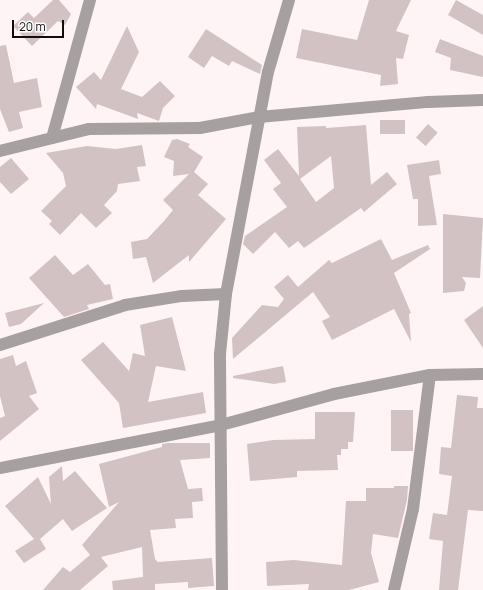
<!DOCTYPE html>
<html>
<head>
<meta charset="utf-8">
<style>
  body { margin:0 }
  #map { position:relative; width:483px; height:590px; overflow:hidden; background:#fff4f5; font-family:Manrope,sans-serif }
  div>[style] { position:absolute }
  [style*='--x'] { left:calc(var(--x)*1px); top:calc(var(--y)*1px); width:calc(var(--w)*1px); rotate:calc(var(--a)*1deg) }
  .building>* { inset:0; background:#d2c2c3; transform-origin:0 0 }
  .street>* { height:12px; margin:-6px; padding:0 6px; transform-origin:6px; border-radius:6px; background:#a7a0a0 }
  span { translate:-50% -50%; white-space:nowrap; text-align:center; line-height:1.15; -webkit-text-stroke:3px #fff; paint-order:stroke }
  .scale { position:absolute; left:12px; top:20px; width:52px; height:18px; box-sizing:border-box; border:2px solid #120c0d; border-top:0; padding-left:5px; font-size:12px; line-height:14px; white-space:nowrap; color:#120c0d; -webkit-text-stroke:3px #fff; paint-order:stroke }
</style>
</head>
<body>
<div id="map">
  <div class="building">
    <div style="clip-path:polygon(53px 0,59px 0,71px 14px,65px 25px,58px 21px,32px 46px,13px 26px,28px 12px,34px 18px)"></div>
    <div style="clip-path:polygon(369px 0,411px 0,396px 31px,409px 35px,403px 59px,396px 58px,398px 84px,380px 86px,381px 75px,296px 58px,302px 29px,357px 40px)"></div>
    <div style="clip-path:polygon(456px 0,483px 15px,483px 35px,448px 15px)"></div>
    <div style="clip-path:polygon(127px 26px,139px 52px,121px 89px,142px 97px,160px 81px,175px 96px,163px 108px,159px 121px,137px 113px,138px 119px,97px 104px,96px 109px,76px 87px,94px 72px,101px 80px)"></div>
    <div style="clip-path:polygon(206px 29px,262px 65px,260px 74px,232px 61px,229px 66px,212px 56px,204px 68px,188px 57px)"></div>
    <div style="clip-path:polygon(440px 39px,483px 56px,483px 77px,450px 70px,451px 58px,435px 52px)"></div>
    <div style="clip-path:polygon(6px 45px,14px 83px,37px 78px,42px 107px,19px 112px,23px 128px,9px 132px,0 109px,0 46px)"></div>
    <div style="left:380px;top:120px;width:25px;height:14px"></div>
    <div style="left:428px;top:124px;width:13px;height:18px;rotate:42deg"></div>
    <div style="clip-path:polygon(evenodd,366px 125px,371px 185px,387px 172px,397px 184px,364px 212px,361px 208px,304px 248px,298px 241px,289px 248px,275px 232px,253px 254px,243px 244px,245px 236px,287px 207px,273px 189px,281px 183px,264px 160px,278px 149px,299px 176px,297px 127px,326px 126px,326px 128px,366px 125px,331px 156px,334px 188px,316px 202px,300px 179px,331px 156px)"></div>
    <div style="clip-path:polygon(177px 139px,190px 144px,188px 147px,203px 157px,194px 172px,208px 184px,198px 195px,226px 219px,189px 262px,189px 255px,153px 283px,146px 257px,133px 259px,131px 242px,147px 239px,164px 221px,173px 210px,163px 200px,189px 174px,173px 176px,174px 161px,164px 157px,172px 140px)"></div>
    <div style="clip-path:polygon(142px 145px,146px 166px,137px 167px,140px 181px,118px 184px,117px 191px,104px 205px,112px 213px,96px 228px,81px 213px,60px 235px,49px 224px,52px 221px,41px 211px,66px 186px,63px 173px,46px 153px,87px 146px,116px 149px)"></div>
    <div style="clip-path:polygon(11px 158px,29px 179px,11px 194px,0 182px,0 167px)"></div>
    <div style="clip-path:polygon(439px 160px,441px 174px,429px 176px,437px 225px,418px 226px,418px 199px,413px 199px,407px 165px)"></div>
    <div style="clip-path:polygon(443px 214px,483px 218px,480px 278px,462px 277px,466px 283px,464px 291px,443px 293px)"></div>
    <div style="clip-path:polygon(381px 239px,392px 260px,428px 245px,430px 249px,394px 273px,411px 313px,409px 314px,411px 342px,394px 309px,332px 340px,322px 321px,330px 317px,313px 292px,233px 359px,232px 338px,262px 305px,278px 307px,284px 299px,274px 287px,288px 275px,298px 287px,329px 260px,332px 263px)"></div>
    <div style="clip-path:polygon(55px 255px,73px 275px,88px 264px,105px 285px,110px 284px,113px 299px,87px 305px,89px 309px,64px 317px,29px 278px)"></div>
    <div style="clip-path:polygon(44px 303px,21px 324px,9px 327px,5px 313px)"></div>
    <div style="clip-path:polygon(483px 306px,483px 348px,464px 320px)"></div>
    <div style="clip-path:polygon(172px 317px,186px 371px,156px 366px,148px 402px,203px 392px,206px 413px,123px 428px,119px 403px,81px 360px,103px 342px,129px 371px,133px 353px,145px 356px,140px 325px)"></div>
    <div style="clip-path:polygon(13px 355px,16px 366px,26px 361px,37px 393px,29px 396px,39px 409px,0 441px,0 418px,5px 416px,0 396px,0 359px)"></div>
    <div style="clip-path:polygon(283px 366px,286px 382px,274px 384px,233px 378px,233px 376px)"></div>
    <div style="clip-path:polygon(457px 395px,478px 397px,477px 408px,483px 408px,483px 511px,468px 510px,458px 590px,439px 590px,443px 541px,429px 539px,433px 513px,447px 515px,452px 476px,439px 474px,441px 447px,451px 448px)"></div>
    <div style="left:391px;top:410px;width:22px;height:41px"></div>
    <div style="clip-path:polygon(315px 412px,355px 412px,353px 442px,348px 442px,348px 449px,341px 449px,341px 455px,337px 455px,338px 470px,297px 471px,297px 477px,250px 481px,247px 444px,273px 440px,315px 439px)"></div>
    <div style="clip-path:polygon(168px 443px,210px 443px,210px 458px,180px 460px,188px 489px,202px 488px,203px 501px,192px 502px,193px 518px,175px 519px,176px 528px,150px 530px,155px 559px,158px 562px,212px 558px,214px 586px,188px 588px,188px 582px,155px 584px,155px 590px,113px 590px,112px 581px,143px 577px,142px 547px,101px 557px,108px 566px,80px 590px,43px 590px,63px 567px,70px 572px,90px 555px,82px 545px,119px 502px,109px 507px,99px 464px,162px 447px,162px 444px)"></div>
    <div style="clip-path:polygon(62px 466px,63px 481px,75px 471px,107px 508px,72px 531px,63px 519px,40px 539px,46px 549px,24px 563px,15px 551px,34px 539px,5px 506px,38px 477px,51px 504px,49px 477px)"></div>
    <div style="clip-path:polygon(394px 486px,408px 486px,407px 500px,398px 538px,373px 534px,371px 553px,379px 582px,349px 590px,308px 590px,309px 584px,267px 586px,266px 562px,294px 560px,342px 565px,346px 501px,366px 501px,366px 488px,394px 488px)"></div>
  </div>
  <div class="street">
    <div style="--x:52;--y:138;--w:143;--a:-74.6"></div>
    <div style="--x:0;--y:151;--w:92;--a:-13.9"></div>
    <div style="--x:89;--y:129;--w:111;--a:-0.5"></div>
    <div style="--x:200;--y:128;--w:60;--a:-10.6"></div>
    <div style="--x:259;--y:117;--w:170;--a:-5.1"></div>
    <div style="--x:428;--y:102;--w:55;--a:-2.1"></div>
    <div style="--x:0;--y:345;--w:131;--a:-17.7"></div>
    <div style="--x:125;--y:305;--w:58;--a:-9"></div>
    <div style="--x:182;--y:296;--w:44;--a:-2.6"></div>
    <div style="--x:0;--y:468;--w:225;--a:-11"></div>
    <div style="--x:221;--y:425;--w:117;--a:-15.3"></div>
    <div style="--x:334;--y:394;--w:98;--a:-11.2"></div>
    <div style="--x:430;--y:375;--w:53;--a:-1.1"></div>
    <div style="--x:222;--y:590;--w:236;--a:-90.5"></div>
    <div style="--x:220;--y:354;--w:60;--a:-84.3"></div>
    <div style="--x:226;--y:294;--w:226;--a:-79.3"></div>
    <div style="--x:268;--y:72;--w:75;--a:-73.7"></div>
    <div style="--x:394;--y:590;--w:83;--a:-76.8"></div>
    <div style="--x:413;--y:509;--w:135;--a:-82.8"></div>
  </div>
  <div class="scale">20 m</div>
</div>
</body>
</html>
